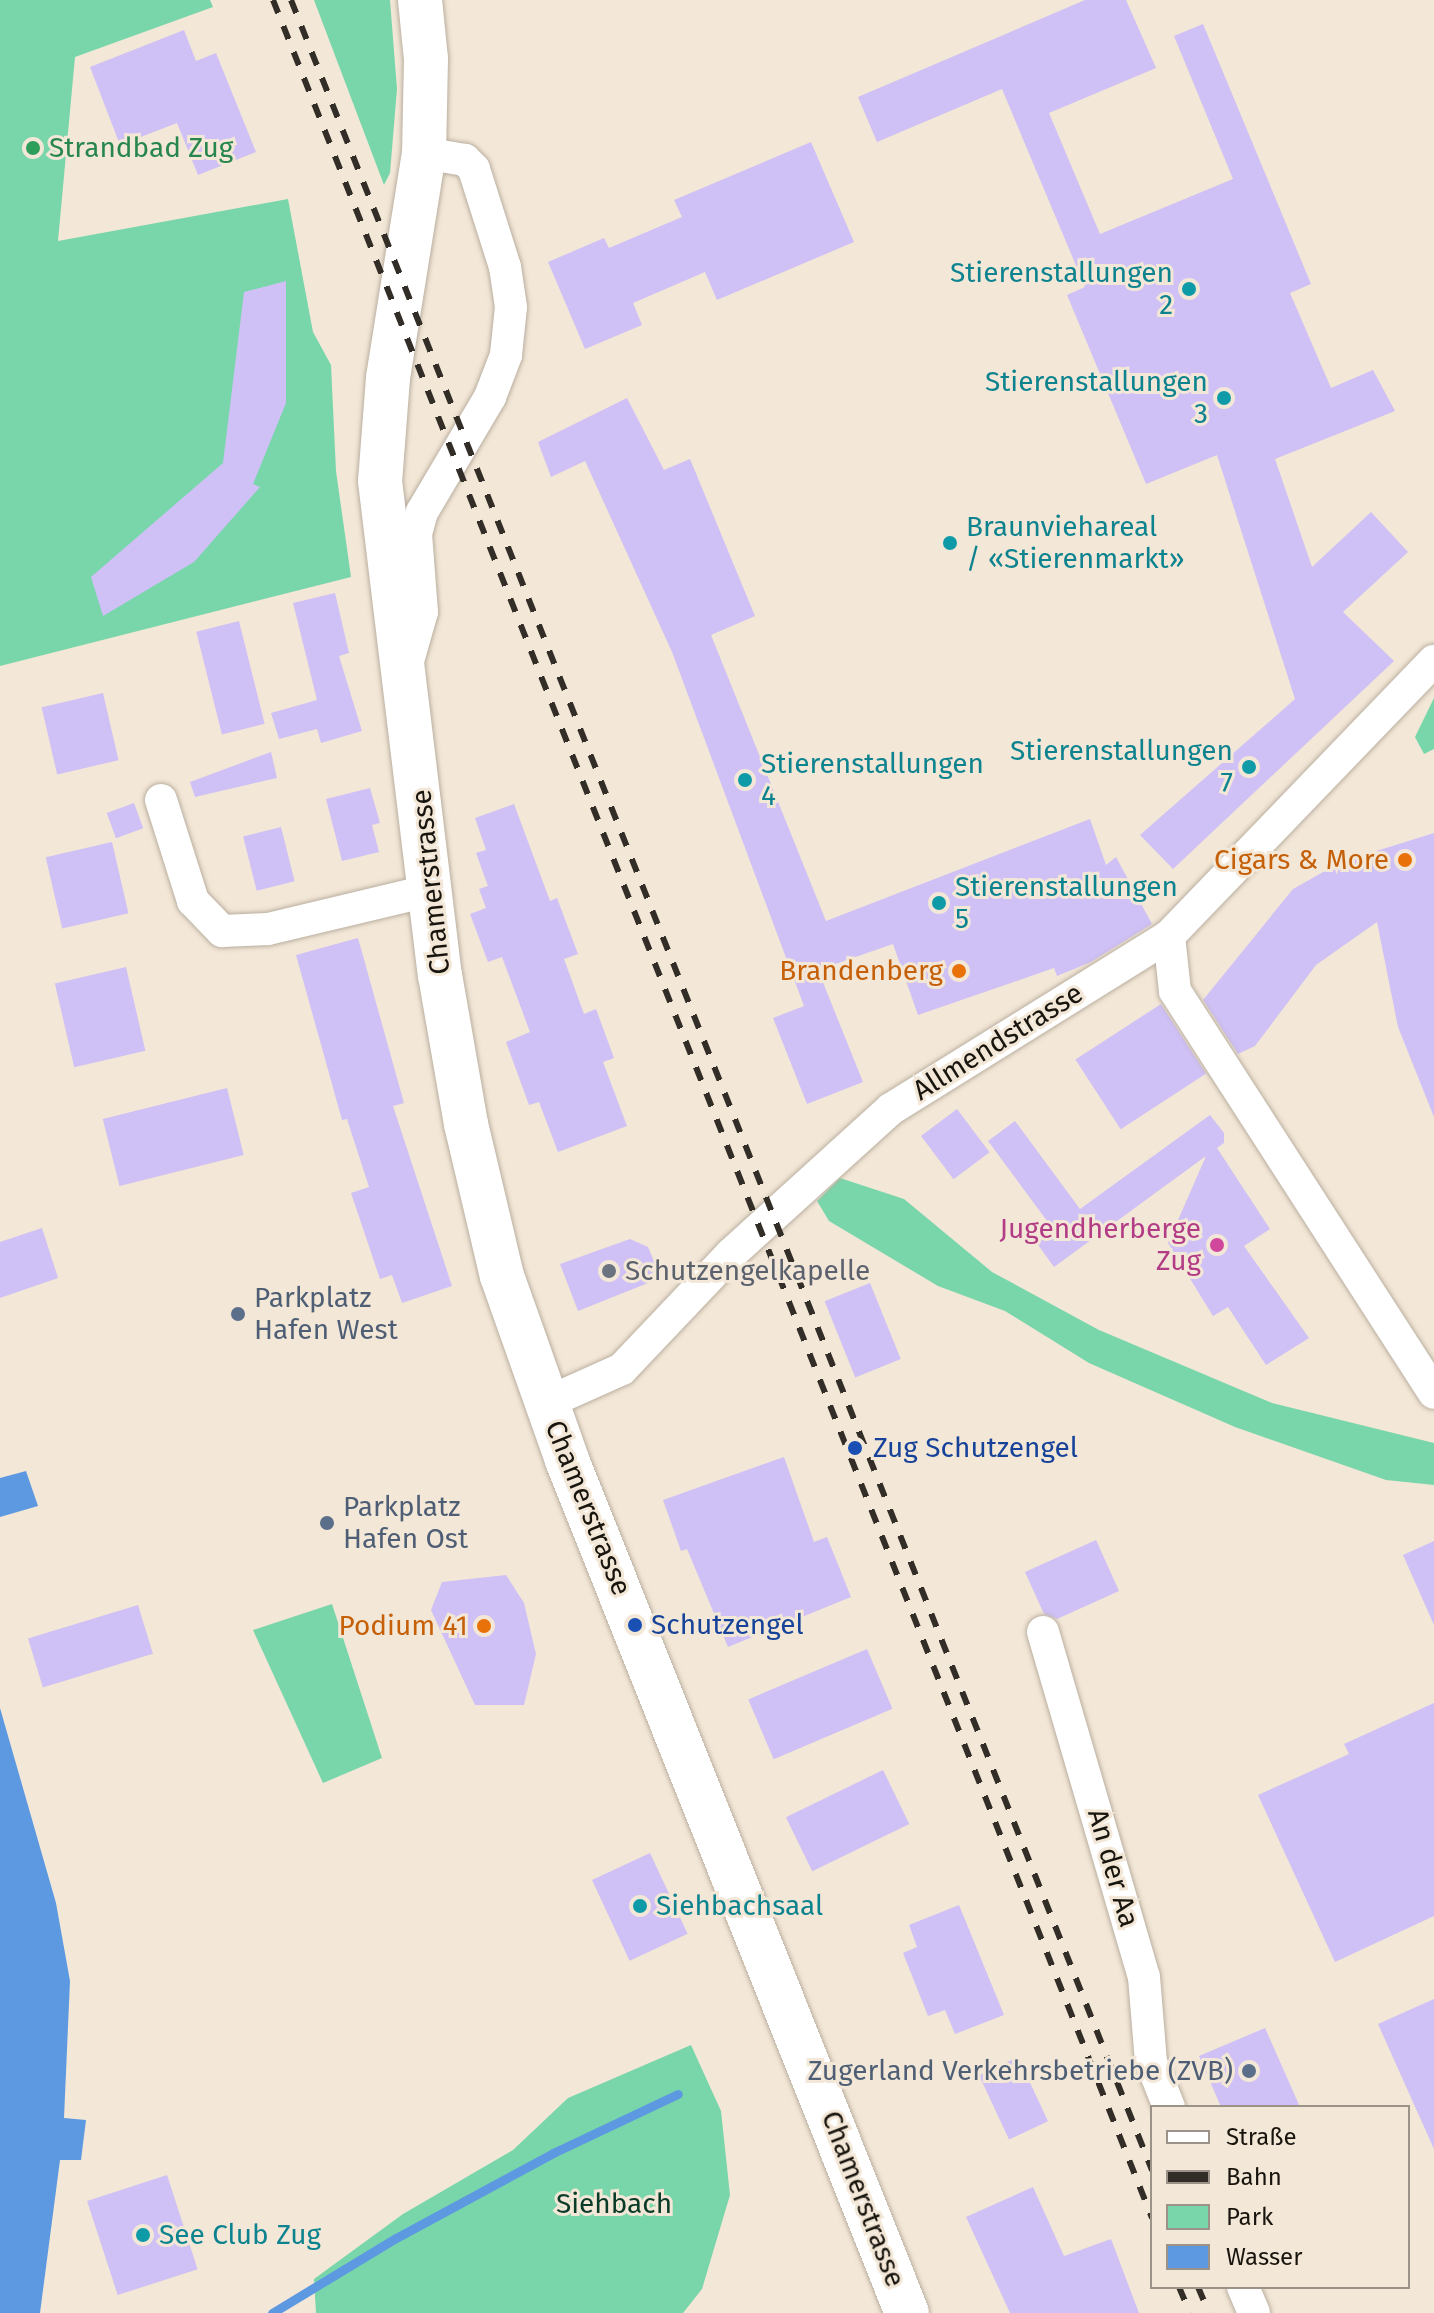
<!DOCTYPE html>
<html>
<head>
<meta charset="utf-8">
<style>
  body { margin:0 }
  #map { position:relative; width:1434px; height:2313px; overflow:hidden; background:#f3e7d7; font-family:"Fira Sans",sans-serif }
  div>[style] { position:absolute }
  [style*='--x'] { left:calc(var(--x)*1px); top:calc(var(--y)*1px); width:calc(var(--w)*1px); rotate:calc(var(--a)*1deg) }
  .green>* { inset:0; background:#79d6ab }
  .water>* { inset:0; background:#5d99e1 }
  .stream>* { height:9px; margin:-4.5px; padding:0 4.5px; transform-origin:4.5px; border-radius:4.5px; background:#5d99e1 }
  .building>* { inset:0; background:#cfc0f5; transform-origin:0 0 }
  .roads { filter:drop-shadow(0 0 2px #baafa0) drop-shadow(0 0 2px #baafa0) }
  .minor>* { height:32px; margin:-16px; padding:0 16px; transform-origin:16px; border-radius:16px; background:#fff }
  .primary>* { height:44px; margin:-22px; padding:0 22px; transform-origin:22px; border-radius:22px; background:#fff }
  .rail>* { height:6px; margin-top:-3px; transform-origin:0; background:repeating-linear-gradient(90deg,#322d26 0 14px,transparent 0 28px) }
  .dots>* { width:22px; height:22px; translate:-50% -50%; box-sizing:border-box; border:4px solid #f3e7d7; border-radius:50% }
  span { translate:-50% -50%; white-space:nowrap; text-align:center; line-height:1.15; -webkit-text-stroke:6px #f3e7d7; paint-order:stroke }
  .leisure-label { font-size:28px; color:#27864d }
  .left { translate:0 -50%; text-align:left }
  .culture-label { font-size:28px; color:#0d838f }
  .right { translate:-100% -50%; text-align:right }
  .food-label { font-size:28px; color:#c56008 }
  .street-label { font-size:28px; color:#18140e }
  .hotel-label { font-size:28px; color:#b23c85 }
  .worship-label { font-size:28px; color:#5b616d }
  .service-label { font-size:28px; color:#4e5e75 }
  .transit-label { font-size:28px; color:#164399 }
  .park-label { font-size:28px; color:#093b28 }
  .legend { position:absolute; left:1150px; top:2105px; width:260px; height:184px; box-sizing:border-box; background:#f3e7d7; border:2px solid #9b9387; margin:0; padding:10px 14px; list-style:none; font-size:24px; color:#18140e }
  .legend li { display:flex; align-items:center; gap:16px; height:40px }
  .legend b { width:40px; border:2px solid #9b9387 }
</style>
</head>
<body>
<div id="map">
  <div class="green">
    <div style="clip-path:polygon(0 0,210px 0,213px 7px,75px 57px,58px 241px,288px 199px,313px 332px,331px 365px,336px 471px,351px 577px,0 666px)"></div>
    <div style="clip-path:polygon(314px 0,390px 0,397px 89px,390px 173px,384px 185px)"></div>
    <div style="clip-path:polygon(1434px 698px,1434px 749px,1424px 754px,1415px 737px)"></div>
    <div style="clip-path:polygon(840px 1178px,904px 1199px,992px 1272px,1099px 1330px,1272px 1403px,1434px 1443px,1434px 1485px,1386px 1480px,1235px 1427px,1089px 1363px,1005px 1311px,938px 1286px,829px 1221px,817px 1201px)"></div>
    <div style="clip-path:polygon(332px 1604px,382px 1758px,323px 1783px,253px 1630px)"></div>
    <div style="clip-path:polygon(691px 2045px,721px 2111px,730px 2195px,702px 2289px,683px 2313px,316px 2313px,314px 2279px,403px 2214px,513px 2150px,568px 2098px)"></div>
  </div>
  <div class="water">
    <div style="clip-path:polygon(26px 1471px,38px 1506px,0 1517px,0 1478px)"></div>
    <div style="clip-path:polygon(0 1708px,56px 1903px,70px 1981px,64px 2118px,86px 2120px,81px 2160px,60px 2160px,40px 2313px,0 2313px)"></div>
  </div>
  <div class="stream">
    <div style="--x:272;--y:2313;--w:145;--a:-31.2"></div>
    <div style="--x:396;--y:2238;--w:179;--a:-28.4"></div>
    <div style="--x:553;--y:2153;--w:138;--a:-25.3"></div>
  </div>
  <div class="building">
    <div style="clip-path:polygon(1085px 0,1126px 0,1156px 68px,1049px 113px,1100px 234px,1233px 179px,1174px 36px,1203px 24px,1311px 284px,1290px 293px,1331px 388px,1373px 370px,1395px 411px,1275px 459px,1312px 567px,1371px 512px,1408px 552px,1343px 612px,1394px 661px,1173px 869px,1140px 835px,1295px 699px,1217px 455px,1146px 484px,1067px 295px,1085px 287px,1002px 89px,877px 142px,858px 97px)"></div>
    <div style="clip-path:polygon(184px 30px,196px 61px,216px 53px,256px 152px,198px 175px,177px 123px,120px 145px,90px 67px)"></div>
    <div style="clip-path:polygon(811px 142px,854px 242px,717px 300px,705px 272px,633px 303px,642px 325px,585px 349px,548px 262px,604px 238px,609px 248px,682px 217px,674px 200px)"></div>
    <div style="clip-path:polygon(286px 281px,286px 403px,253px 484px,260px 487px,194px 562px,103px 616px,91px 577px,223px 463px,244px 292px)"></div>
    <div style="clip-path:polygon(627px 398px,664px 470px,690px 459px,755px 616px,711px 635px,826px 921px,1090px 819px,1106px 865px,1116px 857px,1152px 924px,1091px 962px,1057px 976px,1054px 968px,918px 1015px,893px 944px,818px 970px,863px 1082px,807px 1104px,773px 1018px,804px 1006px,672px 652px,585px 461px,551px 477px,538px 442px)"></div>
    <div style="clip-path:polygon(335px 593px,349px 653px,339px 656px,362px 731px,321px 743px,317px 729px,279px 739px,271px 713px,317px 700px,293px 603px)"></div>
    <div style="left:239px;top:621px;width:106px;height:44px;rotate:76deg"></div>
    <div style="left:103px;top:693px;width:69px;height:63px;rotate:77deg"></div>
    <div style="clip-path:polygon(271px 752px,277px 778px,195px 797px,190px 782px)"></div>
    <div style="clip-path:polygon(370px 788px,380px 823px,372px 825px,379px 852px,342px 861px,326px 799px)"></div>
    <div style="left:134px;top:803px;width:27px;height:29px;rotate:70deg"></div>
    <div style="clip-path:polygon(514px 804px,550px 901px,557px 898px,578px 954px,564px 959px,584px 1014px,596px 1009px,614px 1058px,603px 1062px,627px 1126px,558px 1152px,539px 1102px,529px 1105px,506px 1042px,530px 1032px,502px 957px,488px 962px,470px 914px,486px 908px,479px 889px,488px 886px,476px 853px,486px 850px,475px 818px)"></div>
    <div style="left:281px;top:827px;width:56px;height:39px;rotate:76deg"></div>
    <div style="clip-path:polygon(1434px 833px,1434px 1117px,1398px 1027px,1377px 922px,1316px 965px,1255px 1046px,1238px 1054px,1203px 1000px,1293px 889px,1341px 862px)"></div>
    <div style="left:112px;top:842px;width:73px;height:68px;rotate:77deg"></div>
    <div style="clip-path:polygon(358px 938px,404px 1103px,393px 1106px,452px 1286px,402px 1303px,392px 1275px,380px 1279px,351px 1193px,369px 1187px,347px 1119px,342px 1120px,296px 955px)"></div>
    <div style="left:126px;top:967px;width:86px;height:73px;rotate:77deg"></div>
    <div style="left:1161px;top:1004px;width:83px;height:102px;rotate:57deg"></div>
    <div style="left:227px;top:1088px;width:69px;height:128px;rotate:76deg"></div>
    <div style="left:957px;top:1109px;width:54px;height:45px;rotate:53deg"></div>
    <div style="clip-path:polygon(1210px 1115px,1224px 1133px,1224px 1143px,1217px 1148px,1270px 1229px,1244px 1246px,1309px 1338px,1266px 1365px,1228px 1307px,1213px 1316px,1168px 1243px,1206px 1156px,1054px 1267px,1036px 1242px,1053px 1229px,988px 1141px,1015px 1121px,1080px 1209px)"></div>
    <div style="clip-path:polygon(42px 1228px,58px 1278px,0 1298px,0 1242px)"></div>
    <div style="clip-path:polygon(630px 1239px,648px 1247px,656px 1266px,648px 1283px,578px 1311px,560px 1264px)"></div>
    <div style="left:870px;top:1283px;width:82px;height:49px;rotate:68deg"></div>
    <div style="clip-path:polygon(784px 1457px,814px 1542px,827px 1537px,851px 1597px,728px 1647px,687px 1549px,681px 1551px,663px 1500px)"></div>
    <div style="clip-path:polygon(1096px 1540px,1119px 1591px,1057px 1619px,1044px 1614px,1025px 1572px)"></div>
    <div style="clip-path:polygon(1434px 1541px,1434px 1625px,1403px 1555px)"></div>
    <div style="clip-path:polygon(506px 1575px,524px 1603px,536px 1654px,524px 1705px,475px 1705px,431px 1610px,442px 1582px)"></div>
    <div style="left:138px;top:1605px;width:51px;height:115px;rotate:73deg"></div>
    <div style="left:867px;top:1649px;width:65px;height:129px;rotate:67deg"></div>
    <div style="clip-path:polygon(1434px 1703px,1434px 1916px,1335px 1962px,1258px 1795px,1349px 1754px,1344px 1744px)"></div>
    <div style="left:883px;top:1770px;width:60px;height:108px;rotate:64deg"></div>
    <div style="left:650px;top:1853px;width:89px;height:64px;rotate:65deg"></div>
    <div style="clip-path:polygon(959px 1905px,1004px 2015px,955px 2034px,945px 2010px,928px 2016px,903px 1953px,917px 1947px,909px 1925px)"></div>
    <div style="clip-path:polygon(1434px 1999px,1434px 2149px,1378px 2024px)"></div>
    <div style="clip-path:polygon(1265px 2028px,1300px 2107px,1221px 2107px,1199px 2056px)"></div>
    <div style="left:1018px;top:2057px;width:71px;height:43px;rotate:65deg"></div>
    <div style="left:167px;top:2175px;width:99px;height:84px;rotate:72deg"></div>
    <div style="clip-path:polygon(1033px 2187px,1064px 2256px,1111px 2239px,1139px 2313px,1010px 2313px,966px 2217px)"></div>
  </div>
  <div class="roads">
    <div class="minor">
      <div style="--x:408;--y:661;--w:51;--a:-74.1"></div>
      <div style="--x:422;--y:612;--w:78;--a:-94.4"></div>
      <div style="--x:416;--y:534;--w:23;--a:-75"></div>
      <div style="--x:422;--y:512;--w:134;--a:-59.4"></div>
      <div style="--x:490;--y:397;--w:45;--a:-69.1"></div>
      <div style="--x:506;--y:355;--w:48;--a:-84.1"></div>
      <div style="--x:511;--y:307;--w:40;--a:-98.5"></div>
      <div style="--x:505;--y:267;--w:103;--a:-107.6"></div>
      <div style="--x:474;--y:169;--w:13;--a:-135"></div>
      <div style="--x:465;--y:160;--w:42;--a:-170.3"></div>
      <div style="--x:161;--y:800;--w:106;--a:72.4"></div>
      <div style="--x:193;--y:901;--w:42;--a:46"></div>
      <div style="--x:222;--y:931;--w:46;--a:-2.5"></div>
      <div style="--x:268;--y:929;--w:169;--a:-13.4"></div>
      <div style="--x:1169;--y:936;--w:55;--a:83.8"></div>
      <div style="--x:1175;--y:991;--w:478;--a:57.2"></div>
      <div style="--x:546;--y:1403;--w:83;--a:-24.1"></div>
      <div style="--x:622;--y:1369;--w:158;--a:-46.5"></div>
      <div style="--x:731;--y:1254;--w:216;--a:-42.2"></div>
      <div style="--x:891;--y:1109;--w:327;--a:-31.9"></div>
      <div style="--x:1169;--y:936;--w:382;--a:-46.1"></div>
      <div style="--x:1043;--y:1632;--w:359;--a:73.7"></div>
      <div style="--x:1144;--y:1977;--w:85;--a:85.3"></div>
      <div style="--x:1151;--y:2062;--w:48;--a:68.2"></div>
      <div style="--x:1243;--y:2287;--w:28;--a:67"></div>
    </div>
    <div class="primary">
      <div style="--x:420;--y:0;--w:59;--a:84.2"></div>
      <div style="--x:426;--y:59;--w:94;--a:91.2"></div>
      <div style="--x:424;--y:153;--w:228;--a:99.1"></div>
      <div style="--x:388;--y:378;--w:103;--a:94.4"></div>
      <div style="--x:380;--y:481;--w:498;--a:83.1"></div>
      <div style="--x:440;--y:975;--w:151;--a:80.1"></div>
      <div style="--x:466;--y:1124;--w:156;--a:76.7"></div>
      <div style="--x:502;--y:1276;--w:195;--a:70.5"></div>
      <div style="--x:567;--y:1460;--w:918;--a:68.27"></div>
    </div>
  </div>
  <div class="rail">
    <div style="--x:273;--y:0;--w:2386;--a:68.38"></div>
    <div style="--x:291;--y:0;--w:2335;--a:68.36"></div>
    <div style="--x:1179;--y:2287;--w:28;--a:67"></div>
    <div style="--x:1198;--y:2287;--w:28;--a:67"></div>
  </div>
  <div class="dots">
    <div style="left:33px;top:148px;background:#2e9e5b"></div>
    <div style="left:1189px;top:289px;background:#0f9aa8"></div>
    <div style="left:1224px;top:398px;background:#0f9aa8"></div>
    <div style="left:950px;top:543px;background:#0f9aa8"></div>
    <div style="left:1249px;top:767px;background:#0f9aa8"></div>
    <div style="left:745px;top:780px;background:#0f9aa8"></div>
    <div style="left:1405px;top:860px;background:#e8710a"></div>
    <div style="left:939px;top:903px;background:#0f9aa8"></div>
    <div style="left:959px;top:971px;background:#e8710a"></div>
    <div style="left:1217px;top:1245px;background:#d1479c"></div>
    <div style="left:609px;top:1271px;background:#6b7280"></div>
    <div style="left:238px;top:1314px;background:#5c6f8a"></div>
    <div style="left:855px;top:1448px;background:#1a4fb4"></div>
    <div style="left:327px;top:1523px;background:#5c6f8a"></div>
    <div style="left:635px;top:1625px;background:#1a4fb4"></div>
    <div style="left:484px;top:1626px;background:#e8710a"></div>
    <div style="left:640px;top:1906px;background:#0f9aa8"></div>
    <div style="left:1249px;top:2071px;background:#5c6f8a"></div>
    <div style="left:143px;top:2235px;background:#0f9aa8"></div>
  </div>
  <div class="leisure-label">
    <span class="left" style="left:49px;top:148px">Strandbad Zug</span>
  </div>
  <div class="culture-label">
    <span class="right" style="left:1173px;top:289px">Stierenstallungen<br>2</span>
    <span class="right" style="left:1208px;top:398px">Stierenstallungen<br>3</span>
    <span class="left" style="left:966px;top:543px">Braunviehareal<br>/ «Stierenmarkt»</span>
    <span class="right" style="left:1233px;top:767px">Stierenstallungen<br>7</span>
    <span class="left" style="left:761px;top:780px">Stierenstallungen<br>4</span>
    <span class="left" style="left:955px;top:903px">Stierenstallungen<br>5</span>
    <span class="left" style="left:656px;top:1906px">Siehbachsaal</span>
    <span class="left" style="left:159px;top:2235px">See Club Zug</span>
  </div>
  <div class="food-label">
    <span class="right" style="left:1389px;top:860px">Cigars &amp; More</span>
    <span class="right" style="left:943px;top:971px">Brandenberg</span>
    <span class="right" style="left:468px;top:1626px">Podium 41</span>
  </div>
  <div class="street-label">
    <span style="left:431px;top:882px;rotate:-96deg">Chamerstrasse</span>
    <span style="left:998px;top:1042px;rotate:-32deg">Allmendstrasse</span>
    <span style="left:588px;top:1508px;rotate:68deg">Chamerstrasse</span>
    <span style="left:1113px;top:1868px;rotate:74deg">An der Aa</span>
    <span style="left:863px;top:2199px;rotate:69deg">Chamerstrasse</span>
  </div>
  <div class="hotel-label">
    <span class="right" style="left:1201px;top:1245px">Jugendherberge<br>Zug</span>
  </div>
  <div class="worship-label">
    <span class="left" style="left:625px;top:1271px">Schutzengelkapelle</span>
  </div>
  <div class="service-label">
    <span class="left" style="left:254px;top:1314px">Parkplatz<br>Hafen West</span>
    <span class="left" style="left:343px;top:1523px">Parkplatz<br>Hafen Ost</span>
    <span class="right" style="left:1233px;top:2071px">Zugerland Verkehrsbetriebe (ZVB)</span>
  </div>
  <div class="transit-label">
    <span class="left" style="left:873px;top:1448px">Zug Schutzengel</span>
    <span class="left" style="left:651px;top:1625px">Schutzengel</span>
  </div>
  <div class="park-label">
    <span style="left:614px;top:2204px">Siehbach</span>
  </div>
  <ul class="legend">
  <li><b style="height:10px;background:#fff"></b>Straße</li>
  <li><b style="height:10px;background:#322d26"></b>Bahn</li>
  <li><b style="height:22px;background:#79d6ab"></b>Park</li>
  <li><b style="height:22px;background:#5d99e1"></b>Wasser</li>
  </ul>
</div>
</body>
</html>
